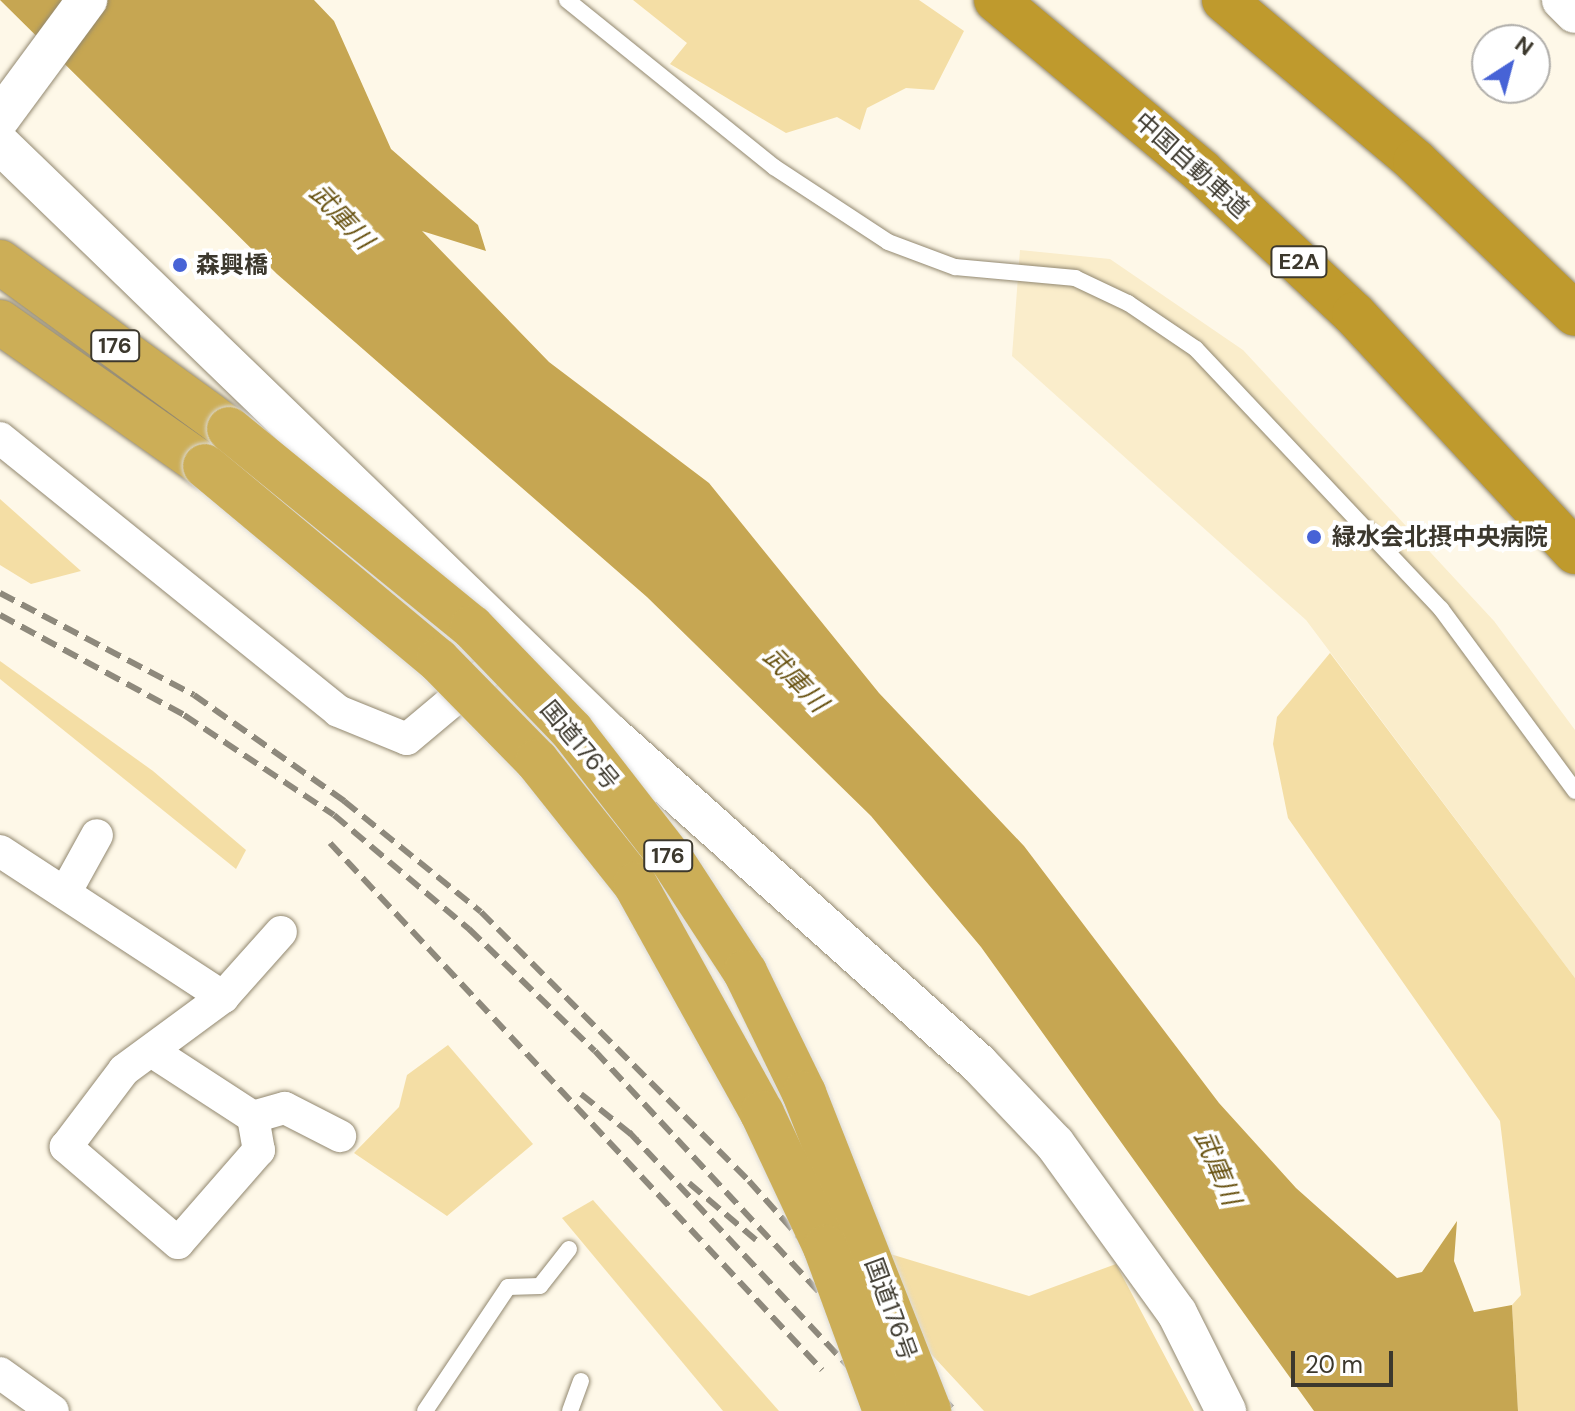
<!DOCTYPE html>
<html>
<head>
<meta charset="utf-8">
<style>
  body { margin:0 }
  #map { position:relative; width:1575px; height:1411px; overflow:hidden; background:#fef8e8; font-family:"DM Sans","Noto Sans JP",sans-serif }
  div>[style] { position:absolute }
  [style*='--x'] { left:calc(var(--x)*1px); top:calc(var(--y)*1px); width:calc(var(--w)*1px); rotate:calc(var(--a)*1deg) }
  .built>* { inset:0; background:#faedcb }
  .green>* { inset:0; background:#f4dea5 }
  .water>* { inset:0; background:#c6a652 }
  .roads { filter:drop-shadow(0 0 2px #928870) drop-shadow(0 0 2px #928870) }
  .service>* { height:16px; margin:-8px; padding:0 8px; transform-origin:8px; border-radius:8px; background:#fff }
  .minor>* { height:32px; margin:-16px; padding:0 16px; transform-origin:16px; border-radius:16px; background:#fff }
  .tertiary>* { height:40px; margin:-20px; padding:0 20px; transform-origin:20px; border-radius:20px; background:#fff }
  .trunk>* { height:44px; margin:-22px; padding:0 22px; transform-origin:22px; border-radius:22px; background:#ccae57 }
  .motorway>* { height:44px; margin:-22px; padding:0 22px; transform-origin:22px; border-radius:22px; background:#bf9a2d }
  .rail>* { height:6px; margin-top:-3px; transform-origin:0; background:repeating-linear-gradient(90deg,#8e897c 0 16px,transparent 0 24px) }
  .bridges { filter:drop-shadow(0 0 2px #dcdbd9) drop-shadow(0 0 2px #dcdbd9) }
  .trunk-bridge>* { height:44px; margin:-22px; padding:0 22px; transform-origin:22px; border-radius:22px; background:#ccae57 }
  .dots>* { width:22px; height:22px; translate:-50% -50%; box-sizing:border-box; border:4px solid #fff; border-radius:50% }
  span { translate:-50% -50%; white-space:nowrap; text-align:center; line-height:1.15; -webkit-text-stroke:8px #fff; paint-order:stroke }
  .shield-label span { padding:2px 6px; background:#fff; border:2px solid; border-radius:6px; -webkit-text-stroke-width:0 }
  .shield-label { font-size:22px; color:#3c382d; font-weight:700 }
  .street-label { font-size:24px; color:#3c382d }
  .poi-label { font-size:24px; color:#3c382d; font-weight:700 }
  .left { translate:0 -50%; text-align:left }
  .water-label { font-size:26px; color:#675110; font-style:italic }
  .north { position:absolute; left:1471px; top:24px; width:80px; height:80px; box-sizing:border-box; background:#fff; border:2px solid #b1afab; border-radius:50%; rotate:36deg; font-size:22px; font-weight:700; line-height:32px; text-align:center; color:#3c382d }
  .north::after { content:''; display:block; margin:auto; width:28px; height:36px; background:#4763d6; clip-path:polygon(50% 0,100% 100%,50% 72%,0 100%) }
  .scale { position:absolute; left:1291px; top:1351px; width:102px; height:36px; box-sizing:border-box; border:4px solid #3c382d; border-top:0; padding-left:10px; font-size:24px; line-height:28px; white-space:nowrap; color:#3c382d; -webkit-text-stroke:6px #fff; paint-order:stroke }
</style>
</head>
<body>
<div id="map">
  <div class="built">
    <div style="clip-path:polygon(1020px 250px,1110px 259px,1243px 350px,1494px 621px,1575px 730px,1575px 978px,1306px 620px,1012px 356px)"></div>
  </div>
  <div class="green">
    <div style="clip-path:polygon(633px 0,919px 0,964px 31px,934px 90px,906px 88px,867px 108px,860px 130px,837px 117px,786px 133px,670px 64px,687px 43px)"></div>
    <div style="clip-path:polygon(0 499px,81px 571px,31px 584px,0 565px)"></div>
    <div style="clip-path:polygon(1330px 653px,1575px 978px,1575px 1411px,1518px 1411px,1512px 1305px,1521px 1295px,1500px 1121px,1288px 818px,1273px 744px,1277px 717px)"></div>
    <div style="clip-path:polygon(0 661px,153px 771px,246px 850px,236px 869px,0 679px)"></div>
    <div style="clip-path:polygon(448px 1045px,533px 1144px,447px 1216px,354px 1153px,399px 1107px,407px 1075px)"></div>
    <div style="clip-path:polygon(593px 1200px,779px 1411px,723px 1411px,562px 1218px)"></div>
    <div style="clip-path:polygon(887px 1253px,1029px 1296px,1116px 1264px,1194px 1411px,984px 1411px,920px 1342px)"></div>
  </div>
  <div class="water">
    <div style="clip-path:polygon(0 0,314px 0,334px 21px,391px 149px,478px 225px,486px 251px,422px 231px,549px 362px,709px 483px,879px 693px,1024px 846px,1219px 1103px,1296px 1188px,1397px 1278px,1422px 1272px,1457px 1221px,1454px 1261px,1474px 1312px,1512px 1305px,1518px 1411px,1314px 1411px,981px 947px,871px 816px,647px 597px,277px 274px)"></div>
  </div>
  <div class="roads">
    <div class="service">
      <div style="--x:567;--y:0;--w:266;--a:38.9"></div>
      <div style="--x:774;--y:167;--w:136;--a:33.3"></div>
      <div style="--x:888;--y:242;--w:72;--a:20.5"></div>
      <div style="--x:955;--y:267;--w:121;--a:5.2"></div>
      <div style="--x:1075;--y:278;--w:59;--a:25.3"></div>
      <div style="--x:1128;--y:303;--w:82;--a:34.1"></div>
      <div style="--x:1196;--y:349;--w:357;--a:46.7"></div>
      <div style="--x:1441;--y:609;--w:226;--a:53.6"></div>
      <div style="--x:425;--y:1411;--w:149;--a:-56.2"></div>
      <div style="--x:508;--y:1287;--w:32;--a:-2"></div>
      <div style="--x:540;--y:1286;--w:47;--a:-51.9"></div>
      <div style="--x:570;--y:1411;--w:32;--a:-70"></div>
    </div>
    <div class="minor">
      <div style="--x:0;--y:438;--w:434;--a:38.9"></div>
      <div style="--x:338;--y:711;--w:74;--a:22.1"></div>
      <div style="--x:407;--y:739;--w:146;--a:-40"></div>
      <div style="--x:0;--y:851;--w:267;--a:33.2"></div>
      <div style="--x:65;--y:893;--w:66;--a:-61.1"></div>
      <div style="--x:153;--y:1052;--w:119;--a:33"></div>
      <div style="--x:253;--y:1117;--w:34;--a:80"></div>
      <div style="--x:259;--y:1150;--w:123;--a:131.1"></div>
      <div style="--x:178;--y:1243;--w:148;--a:-139.4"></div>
      <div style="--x:66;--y:1147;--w:96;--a:-53"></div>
      <div style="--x:124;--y:1070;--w:123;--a:-36.4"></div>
      <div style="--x:223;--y:997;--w:87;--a:-48.3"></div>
      <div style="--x:253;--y:1117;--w:33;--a:-16"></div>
      <div style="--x:285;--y:1108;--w:62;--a:27"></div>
      <div style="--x:0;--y:1373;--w:65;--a:35.6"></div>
    </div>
    <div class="tertiary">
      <div style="--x:1562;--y:0;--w:18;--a:45"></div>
      <div style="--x:0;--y:118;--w:147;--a:-53.6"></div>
      <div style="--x:0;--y:144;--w:849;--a:44.05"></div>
      <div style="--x:610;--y:734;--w:495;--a:41.8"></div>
      <div style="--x:979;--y:1064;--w:110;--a:46.5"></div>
      <div style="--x:1055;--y:1144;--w:208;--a:54.2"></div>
      <div style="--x:1177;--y:1313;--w:110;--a:63.4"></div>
    </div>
    <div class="trunk">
      <div style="--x:0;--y:262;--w:283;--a:36.1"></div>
      <div style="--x:0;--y:322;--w:251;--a:35.1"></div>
    </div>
    <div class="motorway">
      <div style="--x:996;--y:0;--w:267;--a:39.8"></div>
      <div style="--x:1201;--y:171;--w:209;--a:43.1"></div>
      <div style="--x:1354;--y:314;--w:325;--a:47.1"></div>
      <div style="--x:1224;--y:0;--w:250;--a:40.1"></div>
      <div style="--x:1415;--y:161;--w:221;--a:43.7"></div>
    </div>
  </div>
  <div class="rail">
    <div style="--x:0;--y:593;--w:219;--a:27.7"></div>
    <div style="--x:194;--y:695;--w:184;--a:35.2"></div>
    <div style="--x:344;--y:801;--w:176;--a:39"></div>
    <div style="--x:481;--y:912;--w:380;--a:45.1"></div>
    <div style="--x:749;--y:1181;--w:309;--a:48.2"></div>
    <div style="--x:0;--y:615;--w:209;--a:28.5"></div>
    <div style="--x:184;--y:715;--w:180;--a:33.7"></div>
    <div style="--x:334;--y:815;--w:177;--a:40.2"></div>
    <div style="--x:469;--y:929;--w:175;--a:44.1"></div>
    <div style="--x:595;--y:1051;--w:491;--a:47.1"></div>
    <div style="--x:330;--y:843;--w:721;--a:46.97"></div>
    <div style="--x:581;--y:1094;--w:72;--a:38.8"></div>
    <div style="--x:629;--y:1132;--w:382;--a:46.9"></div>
    <div style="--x:689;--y:1183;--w:88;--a:40.4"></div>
  </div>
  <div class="bridges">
    <div class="trunk-bridge">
      <div style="--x:229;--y:429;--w:313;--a:39.2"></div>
      <div style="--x:472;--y:627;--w:144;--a:46.1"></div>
      <div style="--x:572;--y:731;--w:163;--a:52.2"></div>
      <div style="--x:672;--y:860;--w:134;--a:56.9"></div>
      <div style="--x:745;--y:972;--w:135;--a:64"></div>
      <div style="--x:804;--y:1093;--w:342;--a:68.5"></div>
      <div style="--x:205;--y:466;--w:303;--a:39.8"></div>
      <div style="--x:438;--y:660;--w:141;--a:45.6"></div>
      <div style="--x:537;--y:761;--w:157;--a:51.5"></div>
      <div style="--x:635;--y:884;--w:262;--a:61"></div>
      <div style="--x:762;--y:1113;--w:148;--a:64.8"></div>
      <div style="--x:825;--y:1247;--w:175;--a:69.9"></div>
    </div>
  </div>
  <div class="dots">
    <div style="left:180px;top:265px;background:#4763d6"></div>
    <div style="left:1314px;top:537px;background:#4763d6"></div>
  </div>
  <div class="shield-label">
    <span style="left:1299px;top:262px">E2A</span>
    <span style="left:115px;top:346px">176</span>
    <span style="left:668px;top:856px">176</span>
  </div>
  <div class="street-label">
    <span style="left:1192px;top:165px;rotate:42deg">中国自動車道</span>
    <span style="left:580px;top:745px;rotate:50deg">国道176号</span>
    <span style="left:891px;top:1309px;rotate:70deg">国道176号</span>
  </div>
  <div class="poi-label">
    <span class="left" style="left:196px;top:265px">森興橋</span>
    <span class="left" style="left:1332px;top:537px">緑水会北摂中央病院</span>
  </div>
  <div class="water-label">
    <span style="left:341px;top:217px;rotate:47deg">武庫川</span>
    <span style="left:795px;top:680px;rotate:46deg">武庫川</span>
    <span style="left:1217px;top:1168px;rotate:67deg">武庫川</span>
  </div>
  <div class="north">N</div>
  <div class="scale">20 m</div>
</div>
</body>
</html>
